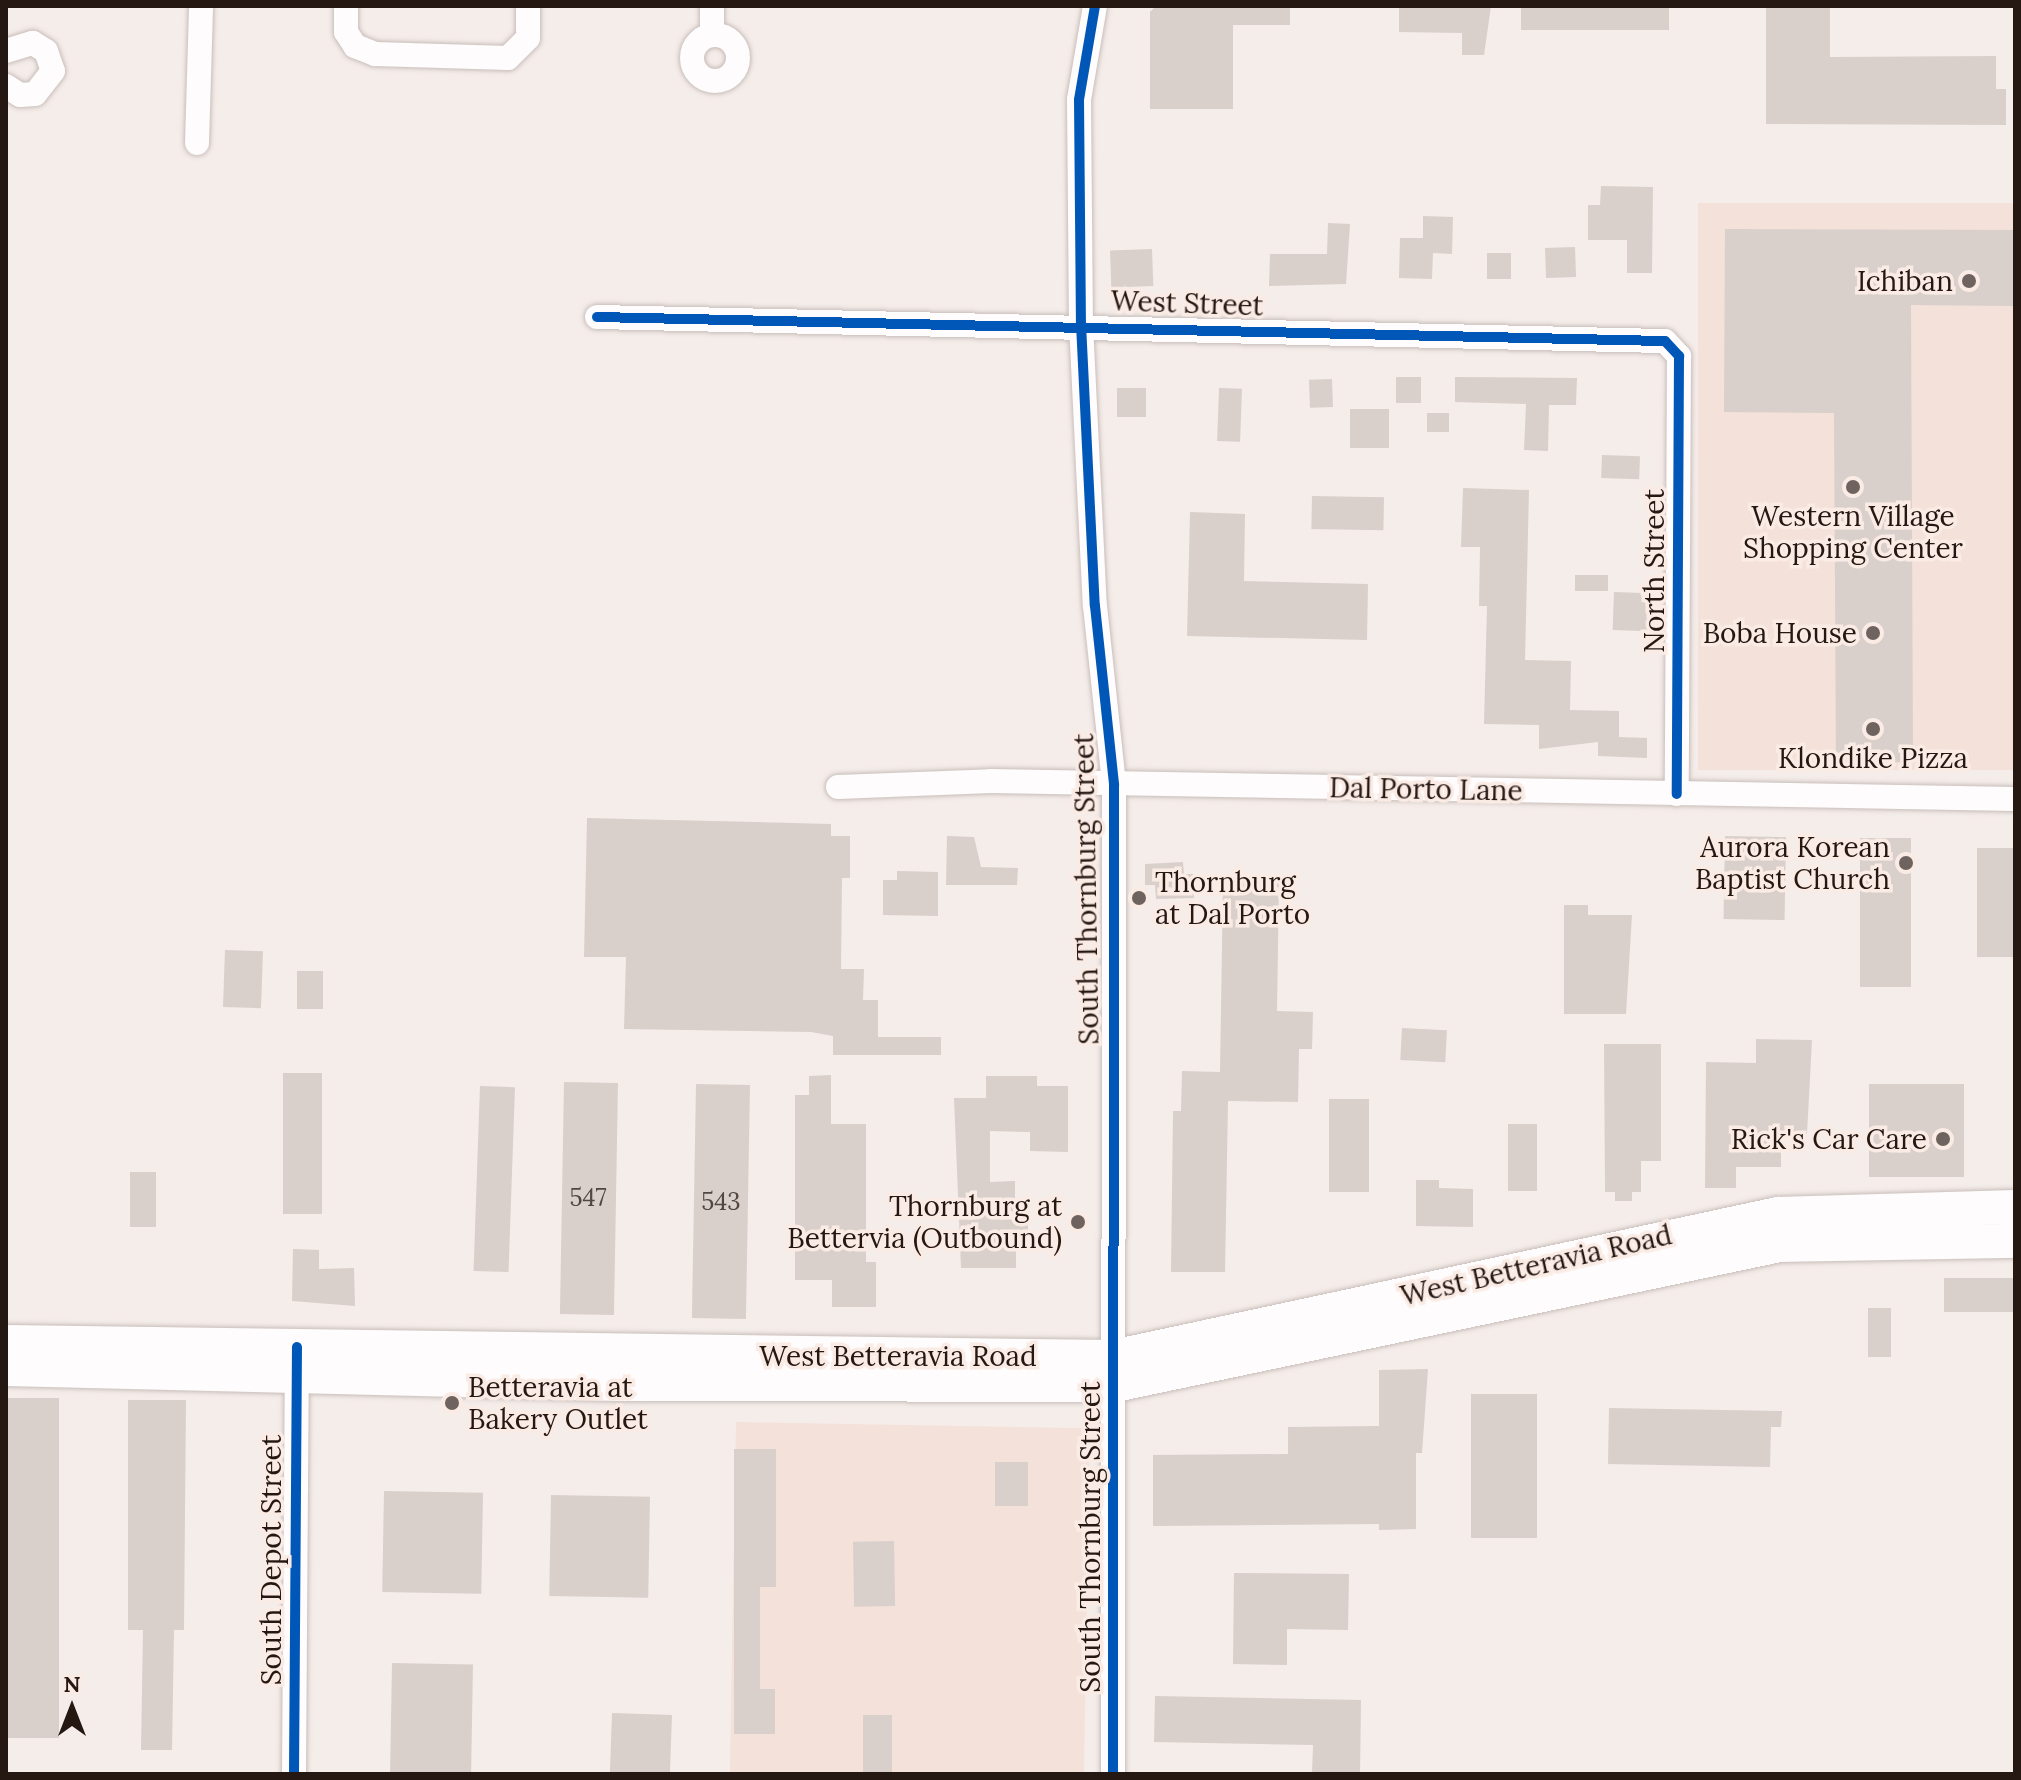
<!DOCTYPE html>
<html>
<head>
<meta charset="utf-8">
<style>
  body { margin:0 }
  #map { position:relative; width:2021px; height:1780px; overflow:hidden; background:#f5edea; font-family:Lora,serif }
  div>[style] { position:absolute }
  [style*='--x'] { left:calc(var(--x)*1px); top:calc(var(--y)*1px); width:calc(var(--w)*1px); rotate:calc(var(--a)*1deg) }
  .built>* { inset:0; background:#f3e1da; transform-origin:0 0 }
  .building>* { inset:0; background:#d9cfcb; transform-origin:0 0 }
  .roads { filter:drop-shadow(0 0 2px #c8beba) drop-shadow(0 0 2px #c8beba) }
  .street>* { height:24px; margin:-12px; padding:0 12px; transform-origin:12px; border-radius:12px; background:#fefcfc }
  .street>.ring { margin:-12px; padding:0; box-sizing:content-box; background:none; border:24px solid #fefcfc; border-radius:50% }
  .secondary>* { height:34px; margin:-17px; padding:0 17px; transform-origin:17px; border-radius:17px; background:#fefcfc }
  .cycleway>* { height:10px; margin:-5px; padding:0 5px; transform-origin:5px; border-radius:5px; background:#0057b8 }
  .dots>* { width:22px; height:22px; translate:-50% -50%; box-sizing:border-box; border:4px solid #faebe5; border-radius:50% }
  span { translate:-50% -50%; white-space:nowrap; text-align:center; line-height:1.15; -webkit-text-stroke:7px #faebe5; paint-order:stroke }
  .number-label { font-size:24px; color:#524641 }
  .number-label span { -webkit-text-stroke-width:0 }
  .poi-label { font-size:28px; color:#251813 }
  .right { translate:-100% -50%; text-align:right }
  .left { translate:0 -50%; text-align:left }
  .street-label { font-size:28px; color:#251813 }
  .frame { position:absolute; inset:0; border:8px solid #251813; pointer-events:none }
  .north { position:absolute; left:32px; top:1668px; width:80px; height:80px; -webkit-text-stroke:6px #faebe5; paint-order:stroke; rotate:0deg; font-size:22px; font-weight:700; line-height:32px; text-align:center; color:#251813 }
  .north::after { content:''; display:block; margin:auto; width:28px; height:36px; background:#251813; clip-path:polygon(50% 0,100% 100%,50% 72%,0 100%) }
</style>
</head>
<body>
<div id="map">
  <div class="built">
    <div style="left:1698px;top:203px;width:317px;height:567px"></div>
    <div style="left:736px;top:1422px;width:354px;height:352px;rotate:1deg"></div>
  </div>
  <div class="building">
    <div style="clip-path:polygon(1156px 6px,1290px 6px,1290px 25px,1233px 25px,1233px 109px,1150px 109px,1150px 12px)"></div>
    <div style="clip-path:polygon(1399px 6px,1491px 6px,1484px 55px,1462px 55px,1462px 33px,1399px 32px)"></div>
    <div style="left:1521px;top:6px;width:148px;height:24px"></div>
    <div style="clip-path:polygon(1766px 6px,1830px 6px,1830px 57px,1996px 56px,1996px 89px,2006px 89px,2006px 125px,1766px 124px)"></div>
    <div style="clip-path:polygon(1601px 186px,1653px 187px,1652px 273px,1627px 273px,1627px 240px,1588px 240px,1588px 205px,1600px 205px)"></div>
    <div style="clip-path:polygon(1423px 216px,1453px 217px,1452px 254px,1433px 253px,1432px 279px,1399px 278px,1400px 238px,1423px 238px)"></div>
    <div style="clip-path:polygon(1328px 223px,1350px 224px,1346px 284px,1269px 286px,1270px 254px,1327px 254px)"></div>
    <div style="clip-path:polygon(1725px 229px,2015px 230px,2015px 306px,1911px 305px,1913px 762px,1836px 763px,1834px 413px,1724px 412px)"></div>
    <div style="left:1575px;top:247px;width:30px;height:30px;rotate:88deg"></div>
    <div style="left:1152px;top:249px;width:37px;height:42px;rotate:88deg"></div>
    <div style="left:1487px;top:253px;width:24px;height:26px"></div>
    <div style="left:1396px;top:377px;width:25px;height:26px"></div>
    <div style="clip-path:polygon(1455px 377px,1577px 378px,1576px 405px,1549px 405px,1548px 451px,1524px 450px,1526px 404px,1455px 402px)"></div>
    <div style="left:1332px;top:379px;width:28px;height:23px;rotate:88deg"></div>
    <div style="left:1117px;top:388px;width:29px;height:29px"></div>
    <div style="left:1219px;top:388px;width:23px;height:53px;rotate:2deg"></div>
    <div style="left:1350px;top:409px;width:39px;height:39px"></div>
    <div style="left:1427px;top:413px;width:22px;height:19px"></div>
    <div style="left:1602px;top:455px;width:38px;height:23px;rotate:2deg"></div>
    <div style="clip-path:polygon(1463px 488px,1529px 490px,1525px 660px,1571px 661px,1570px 710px,1619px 711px,1619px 737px,1647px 738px,1647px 758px,1598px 756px,1598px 742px,1539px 749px,1539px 725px,1484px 724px,1487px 606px,1479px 606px,1480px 547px,1461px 547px)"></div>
    <div style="left:1312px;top:496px;width:72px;height:33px;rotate:1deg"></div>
    <div style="clip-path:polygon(1190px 512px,1245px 514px,1244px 581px,1368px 584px,1367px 640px,1187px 636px)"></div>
    <div style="left:1575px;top:575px;width:33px;height:16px"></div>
    <div style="left:1614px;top:592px;width:36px;height:38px;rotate:2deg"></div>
    <div style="clip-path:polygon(587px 818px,831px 824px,831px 836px,850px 836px,850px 878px,842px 878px,841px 969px,864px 969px,863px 1000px,878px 1000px,878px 1037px,941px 1037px,941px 1055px,833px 1055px,833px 1036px,811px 1032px,624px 1029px,626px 957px,584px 957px)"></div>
    <div style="clip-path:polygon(947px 836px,974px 837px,981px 867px,1018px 868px,1017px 885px,946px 885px)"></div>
    <div style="left:1725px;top:836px;width:61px;height:83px;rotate:1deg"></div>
    <div style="left:1860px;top:838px;width:51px;height:149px"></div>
    <div style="left:1977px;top:848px;width:38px;height:109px"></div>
    <div style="clip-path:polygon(1183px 862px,1184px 874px,1193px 874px,1194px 898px,1156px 899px,1155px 885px,1145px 885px,1145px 864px)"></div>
    <div style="clip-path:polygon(897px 871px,938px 872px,938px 916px,883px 915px,883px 880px,897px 880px)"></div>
    <div style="clip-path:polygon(1223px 881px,1279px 882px,1277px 1011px,1313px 1012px,1312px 1049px,1299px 1049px,1298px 1102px,1228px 1101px,1225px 1272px,1171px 1272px,1173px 1111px,1181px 1111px,1182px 1071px,1220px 1072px)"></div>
    <div style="clip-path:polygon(1564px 905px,1588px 905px,1588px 915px,1632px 915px,1626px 1014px,1564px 1014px)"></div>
    <div style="left:225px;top:950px;width:38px;height:57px;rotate:2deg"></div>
    <div style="left:297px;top:971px;width:26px;height:38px"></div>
    <div style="left:1402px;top:1028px;width:45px;height:32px;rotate:3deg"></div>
    <div style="clip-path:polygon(1756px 1039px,1812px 1040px,1807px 1134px,1781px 1134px,1781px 1167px,1736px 1167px,1736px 1188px,1705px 1188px,1706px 1062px,1756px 1063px)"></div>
    <div style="clip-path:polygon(1604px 1044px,1661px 1044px,1661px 1161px,1641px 1161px,1641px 1192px,1632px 1192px,1632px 1201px,1615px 1201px,1615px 1192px,1605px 1192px)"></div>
    <div style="left:283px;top:1073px;width:39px;height:141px"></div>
    <div style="clip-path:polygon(831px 1075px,831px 1124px,866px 1124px,866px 1262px,876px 1262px,876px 1307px,832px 1307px,832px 1280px,795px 1280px,795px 1095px,809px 1095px,809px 1076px)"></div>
    <div style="clip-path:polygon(986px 1076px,1037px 1076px,1037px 1086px,1068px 1086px,1068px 1152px,1030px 1151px,1030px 1132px,990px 1131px,990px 1182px,1015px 1181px,1015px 1209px,1028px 1208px,1028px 1238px,1016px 1238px,1016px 1268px,961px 1268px,954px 1098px,986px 1098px)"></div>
    <div style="left:564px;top:1082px;width:54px;height:232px;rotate:1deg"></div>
    <div style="left:696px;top:1084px;width:54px;height:234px;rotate:1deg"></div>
    <div style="left:1869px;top:1084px;width:95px;height:93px"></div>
    <div style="left:480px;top:1086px;width:35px;height:185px;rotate:2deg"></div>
    <div style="left:1329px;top:1099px;width:40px;height:93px"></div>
    <div style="left:1508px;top:1124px;width:29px;height:67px"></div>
    <div style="left:130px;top:1172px;width:26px;height:55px"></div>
    <div style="clip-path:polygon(1416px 1180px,1439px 1180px,1439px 1188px,1473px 1189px,1473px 1227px,1416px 1226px)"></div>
    <div style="clip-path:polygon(293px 1249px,319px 1250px,319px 1269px,354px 1268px,355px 1306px,292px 1301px)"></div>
    <div style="left:2015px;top:1278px;width:34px;height:71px;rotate:90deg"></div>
    <div style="left:1868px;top:1308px;width:23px;height:49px"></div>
    <div style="clip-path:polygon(1428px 1369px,1422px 1453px,1416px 1453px,1416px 1529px,1379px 1530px,1379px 1524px,1153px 1526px,1153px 1455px,1288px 1454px,1288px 1427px,1379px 1426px,1379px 1370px)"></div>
    <div style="left:1537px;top:1394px;width:144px;height:66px;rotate:90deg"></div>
    <div style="left:6px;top:1398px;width:53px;height:340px"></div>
    <div style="clip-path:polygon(128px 1400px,186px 1400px,184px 1630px,174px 1630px,172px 1750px,141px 1750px,143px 1630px,128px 1630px)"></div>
    <div style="clip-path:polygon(1609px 1408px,1782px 1411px,1781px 1427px,1771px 1427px,1770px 1467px,1608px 1464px)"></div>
    <div style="clip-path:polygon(734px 1449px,776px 1449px,776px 1587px,760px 1587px,760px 1689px,775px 1689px,775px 1734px,734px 1734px)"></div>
    <div style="left:1028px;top:1462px;width:44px;height:33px;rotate:90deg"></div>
    <div style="left:384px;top:1491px;width:99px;height:101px;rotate:1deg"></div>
    <div style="left:551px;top:1495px;width:99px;height:101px;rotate:1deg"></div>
    <div style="left:894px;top:1541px;width:65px;height:41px;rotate:89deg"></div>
    <div style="clip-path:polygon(1234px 1573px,1349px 1574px,1348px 1630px,1287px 1629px,1287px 1665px,1233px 1664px)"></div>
    <div style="left:392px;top:1663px;width:81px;height:111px;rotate:1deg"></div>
    <div style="clip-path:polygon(1155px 1696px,1361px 1700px,1360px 1774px,1312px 1774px,1313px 1745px,1154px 1742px)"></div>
    <div style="left:612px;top:1713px;width:60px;height:61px;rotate:2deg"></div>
    <div style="left:863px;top:1715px;width:29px;height:59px"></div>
  </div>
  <div class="roads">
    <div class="street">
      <div style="--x:346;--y:6;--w:26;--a:90"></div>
      <div style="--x:346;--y:32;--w:17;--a:57"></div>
      <div style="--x:355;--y:46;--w:22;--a:22"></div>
      <div style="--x:375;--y:54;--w:133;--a:1.7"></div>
      <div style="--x:508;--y:58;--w:28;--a:-45"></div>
      <div style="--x:528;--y:38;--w:32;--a:-90"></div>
      <div style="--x:1095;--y:6;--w:95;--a:99.7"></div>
      <div style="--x:1079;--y:100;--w:224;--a:89.5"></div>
      <div style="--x:1081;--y:324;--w:282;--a:87.2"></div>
      <div style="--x:1095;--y:606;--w:179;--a:83.9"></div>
      <div style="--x:1114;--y:784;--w:990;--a:90.06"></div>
      <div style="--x:712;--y:34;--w:28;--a:-90"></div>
      <div class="ring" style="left:692px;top:35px;width:22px;height:22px"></div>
      <div style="--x:6;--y:51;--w:28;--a:-17"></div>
      <div style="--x:33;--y:43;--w:15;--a:32"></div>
      <div style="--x:46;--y:51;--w:21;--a:71"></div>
      <div style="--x:53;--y:71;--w:29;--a:128"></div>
      <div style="--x:35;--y:94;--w:15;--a:176"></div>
      <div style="--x:20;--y:95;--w:17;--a:-147"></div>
      <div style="--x:197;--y:143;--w:137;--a:-88.3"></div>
      <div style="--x:597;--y:317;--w:1068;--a:1.29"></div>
      <div style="--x:1665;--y:341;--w:21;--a:47"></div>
      <div style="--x:1679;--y:356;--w:438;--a:90.3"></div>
      <div style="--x:838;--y:787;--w:153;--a:-2.2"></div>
      <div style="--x:991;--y:781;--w:1024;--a:1.01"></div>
      <div style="--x:294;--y:1774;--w:414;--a:-89.6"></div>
    </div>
    <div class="secondary">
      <div style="--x:6;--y:1342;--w:1107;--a:0.78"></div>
      <div style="--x:1113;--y:1357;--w:680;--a:-12.14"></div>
      <div style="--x:1778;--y:1214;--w:237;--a:-1.7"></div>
      <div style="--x:6;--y:1369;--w:613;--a:1.4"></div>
      <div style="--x:619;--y:1384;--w:496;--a:0.1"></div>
      <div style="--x:1115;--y:1385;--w:680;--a:-11.89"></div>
      <div style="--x:1780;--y:1245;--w:235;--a:-1"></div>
    </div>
  </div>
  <div class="cycleway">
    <div style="--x:1095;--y:6;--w:95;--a:99.7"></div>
    <div style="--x:1079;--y:100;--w:224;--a:89.5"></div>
    <div style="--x:1081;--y:324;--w:282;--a:87.2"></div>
    <div style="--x:1095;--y:606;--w:179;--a:83.9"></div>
    <div style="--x:1114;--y:784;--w:990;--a:90.06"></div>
    <div style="--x:597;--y:317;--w:1068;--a:1.29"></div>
    <div style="--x:1665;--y:341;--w:21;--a:47"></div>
    <div style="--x:1679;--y:356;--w:438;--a:90.3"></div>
    <div style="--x:294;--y:1774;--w:427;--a:-89.6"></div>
  </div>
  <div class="dots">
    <div style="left:1969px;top:281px;background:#6e635e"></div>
    <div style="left:1853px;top:487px;background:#6e635e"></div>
    <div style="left:1873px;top:633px;background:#6e635e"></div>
    <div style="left:1873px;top:729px;background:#6e635e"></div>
    <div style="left:1906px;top:863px;background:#6e635e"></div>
    <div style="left:1139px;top:898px;background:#6e635e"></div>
    <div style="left:1943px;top:1139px;background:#6e635e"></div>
    <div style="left:1078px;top:1222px;background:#6e635e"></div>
    <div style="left:452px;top:1403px;background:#6e635e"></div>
  </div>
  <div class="number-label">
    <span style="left:588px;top:1198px">547</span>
    <span style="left:721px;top:1202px">543</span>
  </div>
  <div class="poi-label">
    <span class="right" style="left:1953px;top:281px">Ichiban</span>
    <span style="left:1853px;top:532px">Western Village<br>Shopping Center</span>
    <span class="right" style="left:1857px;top:633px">Boba House</span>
    <span style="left:1873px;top:758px">Klondike Pizza</span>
    <span class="right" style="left:1890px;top:863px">Aurora Korean<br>Baptist Church</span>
    <span class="left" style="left:1155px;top:898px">Thornburg<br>at Dal Porto</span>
    <span class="right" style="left:1927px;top:1139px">Rick's Car Care</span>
    <span class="right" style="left:1062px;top:1222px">Thornburg at<br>Bettervia (Outbound)</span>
    <span class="left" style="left:468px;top:1403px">Betteravia at<br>Bakery Outlet</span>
  </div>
  <div class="street-label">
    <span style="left:1187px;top:303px;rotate:2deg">West Street</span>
    <span style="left:1654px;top:571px;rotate:-90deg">North Street</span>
    <span style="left:1426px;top:789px;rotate:1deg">Dal Porto Lane</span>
    <span style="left:1086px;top:889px;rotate:-91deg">South Thornburg Street</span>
    <span style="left:1536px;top:1265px;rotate:-13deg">West Betteravia Road</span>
    <span style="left:898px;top:1356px">West Betteravia Road</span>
    <span style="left:1090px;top:1537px;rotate:-90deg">South Thornburg Street</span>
    <span style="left:271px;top:1560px;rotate:-90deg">South Depot Street</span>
  </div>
  <div class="frame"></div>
  <div class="north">N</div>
</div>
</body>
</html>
